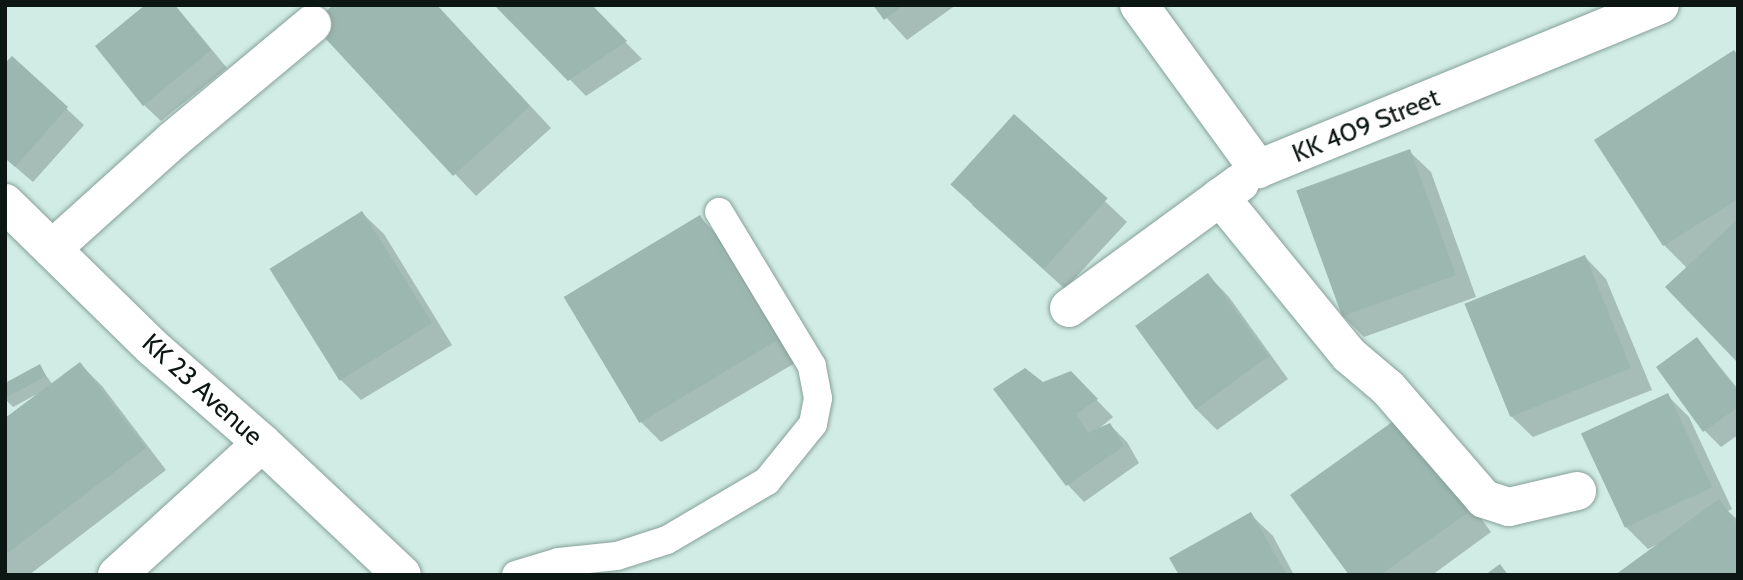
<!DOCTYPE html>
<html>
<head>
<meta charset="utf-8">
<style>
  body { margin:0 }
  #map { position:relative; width:1743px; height:580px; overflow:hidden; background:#d0ece4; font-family:Cabin,sans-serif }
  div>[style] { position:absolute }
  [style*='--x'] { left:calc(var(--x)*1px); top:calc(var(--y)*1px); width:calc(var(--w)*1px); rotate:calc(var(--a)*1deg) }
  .shadow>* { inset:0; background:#0003 }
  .building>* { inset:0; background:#9cb7b0; transform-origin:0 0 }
  .roads { filter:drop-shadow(0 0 2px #86a099) drop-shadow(0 0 2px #86a099) }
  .lane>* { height:28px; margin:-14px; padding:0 14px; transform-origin:14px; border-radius:14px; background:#fff }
  .street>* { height:38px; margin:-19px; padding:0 19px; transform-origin:19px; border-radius:19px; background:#fff }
  .secondary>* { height:38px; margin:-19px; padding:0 19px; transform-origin:19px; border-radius:19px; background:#fff }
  span { translate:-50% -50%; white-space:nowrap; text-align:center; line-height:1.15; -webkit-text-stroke:5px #fff; paint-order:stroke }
  .street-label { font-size:26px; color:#0c1613 }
  .frame { position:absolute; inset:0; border:7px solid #0c1613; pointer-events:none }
</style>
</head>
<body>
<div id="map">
  <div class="shadow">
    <div style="clip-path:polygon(148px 5px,175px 5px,227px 68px,161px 121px,144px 105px)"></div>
    <div style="clip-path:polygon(436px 5px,551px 128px,476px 196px,314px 25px)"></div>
    <div style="clip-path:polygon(589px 5px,642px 59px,586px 96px,499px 7px)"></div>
    <div style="clip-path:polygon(875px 5px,956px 5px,907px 40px)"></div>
    <div style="clip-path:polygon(1738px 56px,1738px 361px,1687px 268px,1664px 245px,1596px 141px)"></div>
    <div style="clip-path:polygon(12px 58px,84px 125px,33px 182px,5px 158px)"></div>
    <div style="clip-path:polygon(1014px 116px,1127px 222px,1065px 289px,972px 205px)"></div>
    <div style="clip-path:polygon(1409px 151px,1431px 172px,1476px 297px,1364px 337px,1342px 315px)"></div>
    <div style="clip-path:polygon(362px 213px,384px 234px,452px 345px,361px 400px,340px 379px)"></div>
    <div style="clip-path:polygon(700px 217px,721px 239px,795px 363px,661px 442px,640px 421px)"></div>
    <div style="clip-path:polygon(1585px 257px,1606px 279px,1652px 390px,1533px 437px,1511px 416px)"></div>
    <div style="clip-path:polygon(1208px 275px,1229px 297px,1288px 379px,1217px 430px,1195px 408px)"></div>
    <div style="clip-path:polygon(1697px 339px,1738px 389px,1738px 435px,1721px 447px,1705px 431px)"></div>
    <div style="clip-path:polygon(80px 364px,102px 386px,166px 470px,29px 575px,5px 575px,5px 422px,39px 393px,13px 407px,5px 399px,5px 385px,40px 367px,53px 385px)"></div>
    <div style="clip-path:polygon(1071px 373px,1113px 417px,1096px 431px,1110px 425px,1127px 442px,1139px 463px,1084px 502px,1068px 485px,996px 390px,1043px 384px)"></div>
    <div style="clip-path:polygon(1668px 396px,1689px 417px,1732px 509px,1728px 511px,1738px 520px,1738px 575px,1658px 544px,1648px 549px,1626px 527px)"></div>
    <div style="clip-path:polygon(1423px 439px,1491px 532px,1432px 575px,1351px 575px)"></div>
    <div style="clip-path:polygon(1251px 515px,1273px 536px,1294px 575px,1181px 575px)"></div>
  </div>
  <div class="building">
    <div style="clip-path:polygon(145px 5px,174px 5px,211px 50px,143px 106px,95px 46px)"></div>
    <div style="clip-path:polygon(333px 5px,437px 5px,530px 106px,453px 176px,312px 24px)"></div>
    <div style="clip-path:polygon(499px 5px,592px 5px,627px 41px,568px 81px,496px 7px)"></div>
    <div style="clip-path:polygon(873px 5px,904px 5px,884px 20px)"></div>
    <div style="clip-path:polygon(1734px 50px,1738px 56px,1738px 199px,1663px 246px,1594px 140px)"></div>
    <div style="clip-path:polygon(12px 56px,68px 107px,15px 167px,5px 158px,5px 63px)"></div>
    <div style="left:1014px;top:114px;width:126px;height:95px;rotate:42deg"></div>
    <div style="left:1410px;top:149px;width:134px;height:121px;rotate:70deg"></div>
    <div style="left:362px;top:211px;width:132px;height:109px;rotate:58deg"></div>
    <div style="left:700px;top:215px;width:147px;height:159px;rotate:59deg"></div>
    <div style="clip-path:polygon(1738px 219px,1738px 363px,1665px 287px)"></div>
    <div style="left:1585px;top:255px;width:122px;height:130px;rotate:68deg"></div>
    <div style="left:1208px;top:273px;width:103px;height:90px;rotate:54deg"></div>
    <div style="clip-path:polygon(1697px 337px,1738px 392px,1738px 407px,1703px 432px,1656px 367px)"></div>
    <div style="clip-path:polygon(80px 362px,146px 448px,5px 555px,5px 418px)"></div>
    <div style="clip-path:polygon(40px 364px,46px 376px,5px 398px,5px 383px)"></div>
    <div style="clip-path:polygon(1025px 368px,1043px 382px,1071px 371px,1098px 399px,1076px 414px,1088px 433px,1110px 423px,1124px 446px,1066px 486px,993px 389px)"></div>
    <div style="left:1668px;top:393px;width:104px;height:96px;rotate:65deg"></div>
    <div style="clip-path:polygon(1402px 415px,1471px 510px,1380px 575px,1349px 575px,1290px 495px)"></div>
    <div style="clip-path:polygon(1719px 499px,1738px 525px,1738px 575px,1615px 575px)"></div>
    <div style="clip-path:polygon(1251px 512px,1287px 575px,1179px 575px,1169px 558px)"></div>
    <div style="clip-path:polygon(1500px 564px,1508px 575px,1485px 575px)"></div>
  </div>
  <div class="roads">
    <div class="lane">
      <div style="--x:516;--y:575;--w:45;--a:-16.8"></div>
      <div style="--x:559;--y:562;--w:58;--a:-5.9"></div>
      <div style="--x:617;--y:556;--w:52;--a:-17.7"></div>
      <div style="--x:667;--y:540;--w:116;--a:-30.5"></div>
      <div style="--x:767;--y:481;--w:73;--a:-51.1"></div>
      <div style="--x:813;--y:424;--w:26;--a:-79"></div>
      <div style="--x:818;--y:398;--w:33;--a:-101"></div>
      <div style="--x:812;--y:366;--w:180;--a:-121.1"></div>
    </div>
    <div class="street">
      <div style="--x:1139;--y:5;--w:203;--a:54"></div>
      <div style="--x:1258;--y:169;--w:434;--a:-22.2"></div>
      <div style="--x:1220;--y:197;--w:204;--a:50.8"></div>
      <div style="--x:1349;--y:355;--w:51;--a:40.2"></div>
      <div style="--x:1388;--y:388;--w:147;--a:49.1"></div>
      <div style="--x:1484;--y:499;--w:26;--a:18"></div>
      <div style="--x:1509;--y:507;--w:70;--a:-13.2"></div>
      <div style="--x:52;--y:249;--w:163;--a:-42"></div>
      <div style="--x:173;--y:140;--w:181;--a:-39.8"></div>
      <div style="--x:1069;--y:308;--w:212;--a:-36.2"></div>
      <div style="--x:117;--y:575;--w:196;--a:-42.3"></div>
    </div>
    <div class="secondary">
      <div style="--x:5;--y:203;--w:206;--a:44.4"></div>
      <div style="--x:152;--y:347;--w:146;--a:41.1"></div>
      <div style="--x:262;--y:443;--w:192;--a:43.3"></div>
    </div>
  </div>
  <div class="street-label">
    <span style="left:1366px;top:126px;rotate:-22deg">KK 409 Street</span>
    <span style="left:202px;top:390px;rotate:42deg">KK 23 Avenue</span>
  </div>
  <div class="frame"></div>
</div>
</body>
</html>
